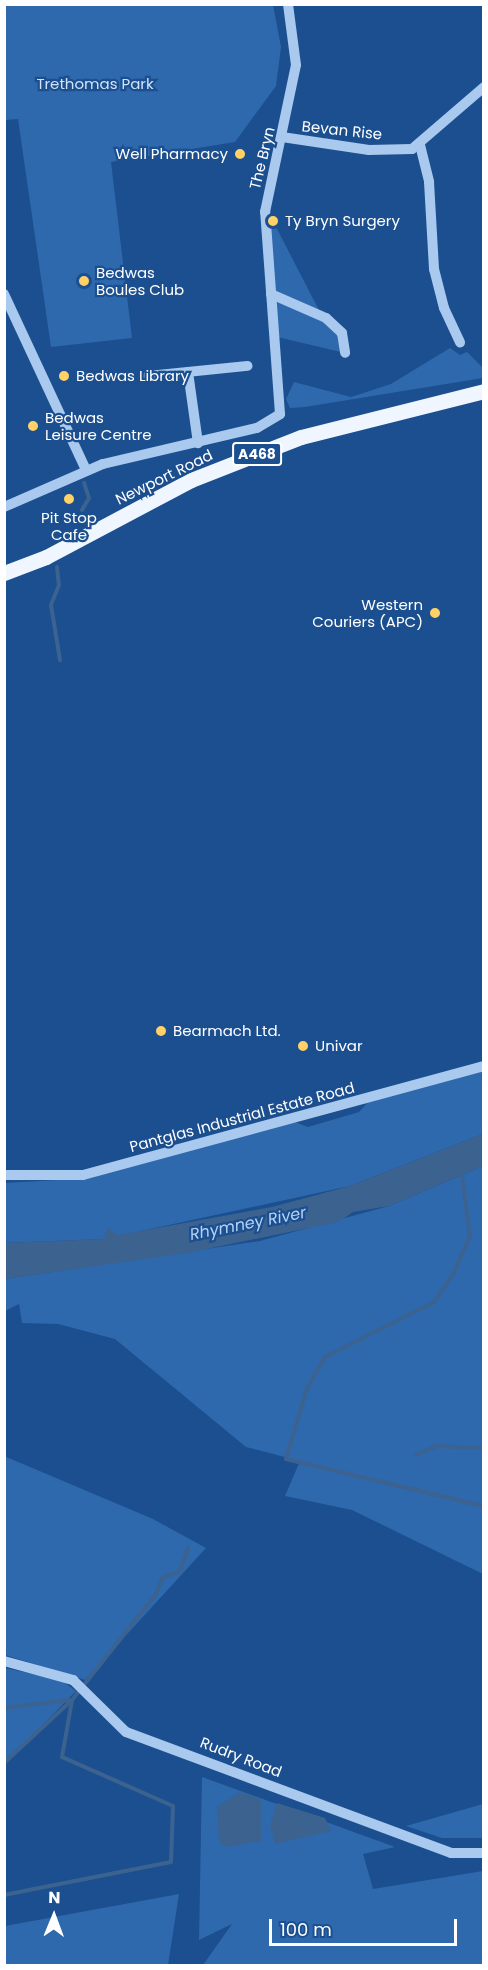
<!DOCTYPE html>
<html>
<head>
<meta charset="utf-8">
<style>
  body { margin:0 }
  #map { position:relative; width:488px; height:1970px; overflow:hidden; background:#1b4f8f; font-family:Poppins,sans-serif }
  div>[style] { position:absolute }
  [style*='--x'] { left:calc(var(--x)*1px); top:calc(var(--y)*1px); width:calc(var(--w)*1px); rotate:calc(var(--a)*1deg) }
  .green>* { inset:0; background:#2e69ad }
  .water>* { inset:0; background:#3c6290 }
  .stream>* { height:4px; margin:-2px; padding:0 2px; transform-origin:2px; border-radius:2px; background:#3c6290 }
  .minor>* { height:10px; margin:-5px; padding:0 5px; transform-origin:5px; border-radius:5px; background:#a9c9ee }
  .major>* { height:15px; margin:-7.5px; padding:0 7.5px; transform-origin:7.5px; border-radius:7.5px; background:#f0f6ff }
  .dots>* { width:16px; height:16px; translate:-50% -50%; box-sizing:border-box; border:3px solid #1b4f8f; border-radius:50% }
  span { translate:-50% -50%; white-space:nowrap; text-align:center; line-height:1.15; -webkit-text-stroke:4.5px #1b4f8f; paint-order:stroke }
  .shield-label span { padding:2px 4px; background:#1b4f8f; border:2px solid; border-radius:4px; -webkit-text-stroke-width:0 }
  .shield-label { font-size:14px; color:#fff; font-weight:700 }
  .park-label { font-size:15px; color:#cfe3fa }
  .street-label { font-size:15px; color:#fff }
  .poi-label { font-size:15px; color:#fff }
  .right { translate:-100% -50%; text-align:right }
  .left { translate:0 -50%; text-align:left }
  .water-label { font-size:16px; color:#b5d3f5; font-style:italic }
  .frame { position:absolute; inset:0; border:6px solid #fff; pointer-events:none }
  .north { position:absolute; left:24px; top:1886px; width:60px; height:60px; -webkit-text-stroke:4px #1b4f8f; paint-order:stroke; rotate:1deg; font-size:16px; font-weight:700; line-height:24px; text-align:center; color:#fff }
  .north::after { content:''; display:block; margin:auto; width:21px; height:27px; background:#fff; clip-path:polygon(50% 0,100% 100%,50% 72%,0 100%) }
  .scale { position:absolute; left:269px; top:1919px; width:188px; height:27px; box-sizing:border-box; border:3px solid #fff; border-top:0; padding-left:8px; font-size:18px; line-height:21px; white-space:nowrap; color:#fff; -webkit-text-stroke:4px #1b4f8f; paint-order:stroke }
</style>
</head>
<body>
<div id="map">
  <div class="green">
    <div style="clip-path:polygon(4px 5px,273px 5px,281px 47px,276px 86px,235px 142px,111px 162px,132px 338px,51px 347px,18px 119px,5px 120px)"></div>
    <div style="clip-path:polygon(265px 221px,275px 225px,322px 316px,335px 326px,345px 353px,273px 336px)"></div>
    <div style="clip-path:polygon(450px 348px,460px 355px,467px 352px,483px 368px,483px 378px,305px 407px,290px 408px,286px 399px,294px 382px,351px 397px,391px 384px)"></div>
    <div style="clip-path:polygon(483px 1071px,483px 1134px,350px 1186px,104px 1239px,5px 1243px,5px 1183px,76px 1179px,295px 1122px,308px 1127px,359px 1112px,369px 1101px)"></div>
    <div style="clip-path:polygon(483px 1166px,483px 1574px,352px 1510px,285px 1496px,300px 1461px,246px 1447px,115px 1339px,58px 1324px,22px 1323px,19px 1304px,5px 1311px,5px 1279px,260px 1241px,389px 1206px)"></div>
    <div style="clip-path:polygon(4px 1456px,153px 1519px,206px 1548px,85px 1680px,5px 1655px)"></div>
    <div style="clip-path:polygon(5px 1668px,61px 1680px,76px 1691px,5px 1763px)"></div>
    <div style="clip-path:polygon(202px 1777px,395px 1847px,363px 1854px,373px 1889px,483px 1871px,483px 1965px,203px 1965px,232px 1924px,199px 1940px)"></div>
    <div style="clip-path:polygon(483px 1804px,483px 1838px,442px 1838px,406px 1826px)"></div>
    <div style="clip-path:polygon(179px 1894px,168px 1965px,5px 1965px,5px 1926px)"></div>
  </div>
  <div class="water">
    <div style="clip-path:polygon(483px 1134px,483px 1166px,389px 1206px,353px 1212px,338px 1222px,187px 1253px,5px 1279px,5px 1243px,103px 1239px,108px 1228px,118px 1235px,272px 1207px,350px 1186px)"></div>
    <div style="clip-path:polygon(240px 1792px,261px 1799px,261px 1841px,226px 1847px,219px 1842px,217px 1807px)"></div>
    <div style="clip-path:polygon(277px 1803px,325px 1818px,331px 1831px,275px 1844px,270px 1825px)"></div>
  </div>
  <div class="stream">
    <div style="--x:82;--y:510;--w:14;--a:-60"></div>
    <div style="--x:89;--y:498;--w:16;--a:-108"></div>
    <div style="--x:57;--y:567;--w:18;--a:84"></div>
    <div style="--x:59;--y:585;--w:22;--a:112"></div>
    <div style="--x:51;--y:605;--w:56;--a:80.7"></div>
    <div style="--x:462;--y:1175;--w:63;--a:82.6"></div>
    <div style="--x:470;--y:1237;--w:41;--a:114.7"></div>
    <div style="--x:453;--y:1274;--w:34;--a:124"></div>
    <div style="--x:434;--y:1302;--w:122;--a:153.2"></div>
    <div style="--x:325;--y:1357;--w:36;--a:120"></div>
    <div style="--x:307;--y:1388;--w:74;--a:106.5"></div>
    <div style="--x:286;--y:1459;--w:204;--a:13.4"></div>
    <div style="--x:416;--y:1455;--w:22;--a:-24"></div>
    <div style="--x:436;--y:1446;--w:48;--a:2.4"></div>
    <div style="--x:4;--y:1708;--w:68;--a:-6.7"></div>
    <div style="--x:72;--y:1700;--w:135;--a:-51.6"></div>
    <div style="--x:156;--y:1594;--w:17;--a:-69"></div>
    <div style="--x:162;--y:1578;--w:19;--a:-21"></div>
    <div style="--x:180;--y:1571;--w:24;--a:-71"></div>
    <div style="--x:4;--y:1763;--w:93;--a:-42.8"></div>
    <div style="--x:4;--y:1895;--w:170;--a:-11.2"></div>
    <div style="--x:171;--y:1862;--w:56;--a:-88"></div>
    <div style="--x:173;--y:1806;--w:121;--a:-156.2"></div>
    <div style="--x:62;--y:1757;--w:58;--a:-80"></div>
  </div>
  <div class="minor">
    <div style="--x:282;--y:137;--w:88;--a:8.5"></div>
    <div style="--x:369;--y:150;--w:43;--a:-1.3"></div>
    <div style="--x:412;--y:149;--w:95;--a:-40.7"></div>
    <div style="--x:420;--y:145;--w:38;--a:76"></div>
    <div style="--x:429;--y:182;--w:87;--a:86.7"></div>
    <div style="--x:434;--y:269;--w:40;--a:75.6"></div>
    <div style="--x:444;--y:308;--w:38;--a:65"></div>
    <div style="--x:4;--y:294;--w:194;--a:65"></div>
    <div style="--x:271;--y:294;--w:60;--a:23.6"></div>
    <div style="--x:326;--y:318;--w:22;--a:43"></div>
    <div style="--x:342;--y:333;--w:20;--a:81"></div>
    <div style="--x:188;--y:372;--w:72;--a:82"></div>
    <div style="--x:148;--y:376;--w:100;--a:-5.8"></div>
    <div style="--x:4;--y:507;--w:108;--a:-23.5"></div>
    <div style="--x:103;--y:464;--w:158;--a:-13.2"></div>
    <div style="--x:257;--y:428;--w:27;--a:-31"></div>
    <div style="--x:280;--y:414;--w:203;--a:-94.2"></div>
    <div style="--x:265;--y:212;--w:150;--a:-78.1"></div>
    <div style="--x:296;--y:65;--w:62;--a:-97.5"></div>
    <div style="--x:4;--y:1175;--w:79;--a:0"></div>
    <div style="--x:83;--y:1175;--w:416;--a:-15.2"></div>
    <div style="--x:4;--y:1661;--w:72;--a:15.4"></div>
    <div style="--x:73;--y:1680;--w:74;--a:44.5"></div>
    <div style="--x:126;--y:1732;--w:347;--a:20.4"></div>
    <div style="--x:451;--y:1853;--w:33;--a:0"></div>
  </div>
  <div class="major">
    <div style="--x:4;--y:573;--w:45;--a:-20.9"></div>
    <div style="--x:46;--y:557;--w:164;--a:-28"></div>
    <div style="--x:191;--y:480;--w:118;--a:-21.4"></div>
    <div style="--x:301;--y:437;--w:189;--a:-14.1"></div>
  </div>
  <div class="dots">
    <div style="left:240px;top:154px;background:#ffd166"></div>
    <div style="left:273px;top:221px;background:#ffd166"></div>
    <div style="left:84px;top:281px;background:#ffd166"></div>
    <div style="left:64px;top:376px;background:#ffd166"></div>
    <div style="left:33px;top:426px;background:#ffd166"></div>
    <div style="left:69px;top:499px;background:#ffd166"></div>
    <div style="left:435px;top:613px;background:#ffd166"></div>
    <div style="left:161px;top:1031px;background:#ffd166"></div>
    <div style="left:303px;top:1046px;background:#ffd166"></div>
  </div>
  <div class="shield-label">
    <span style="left:257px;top:454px">A468</span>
  </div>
  <div class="park-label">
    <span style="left:95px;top:84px">Trethomas Park</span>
  </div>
  <div class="street-label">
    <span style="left:342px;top:130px;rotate:6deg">Bevan Rise</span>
    <span style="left:262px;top:158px;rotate:-76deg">The Bryn</span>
    <span style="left:164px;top:477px;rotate:-26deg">Newport Road</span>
    <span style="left:242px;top:1117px;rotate:-15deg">Pantglas Industrial Estate Road</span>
    <span style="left:241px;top:1757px;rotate:21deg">Rudry Road</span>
  </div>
  <div class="poi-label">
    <span class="right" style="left:228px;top:154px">Well Pharmacy</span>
    <span class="left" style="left:285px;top:221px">Ty Bryn Surgery</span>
    <span class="left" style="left:96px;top:281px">Bedwas<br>Boules Club</span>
    <span class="left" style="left:76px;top:376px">Bedwas Library</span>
    <span class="left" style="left:45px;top:426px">Bedwas<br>Leisure Centre</span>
    <span style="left:69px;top:526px">Pit Stop<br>Cafe</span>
    <span class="right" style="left:423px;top:613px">Western<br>Couriers (APC)</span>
    <span class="left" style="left:173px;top:1031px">Bearmach Ltd.</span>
    <span class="left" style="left:315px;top:1046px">Univar</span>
  </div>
  <div class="water-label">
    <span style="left:248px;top:1224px;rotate:-11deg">Rhymney River</span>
  </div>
  <div class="frame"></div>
  <div class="north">N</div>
  <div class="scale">100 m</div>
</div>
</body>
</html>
